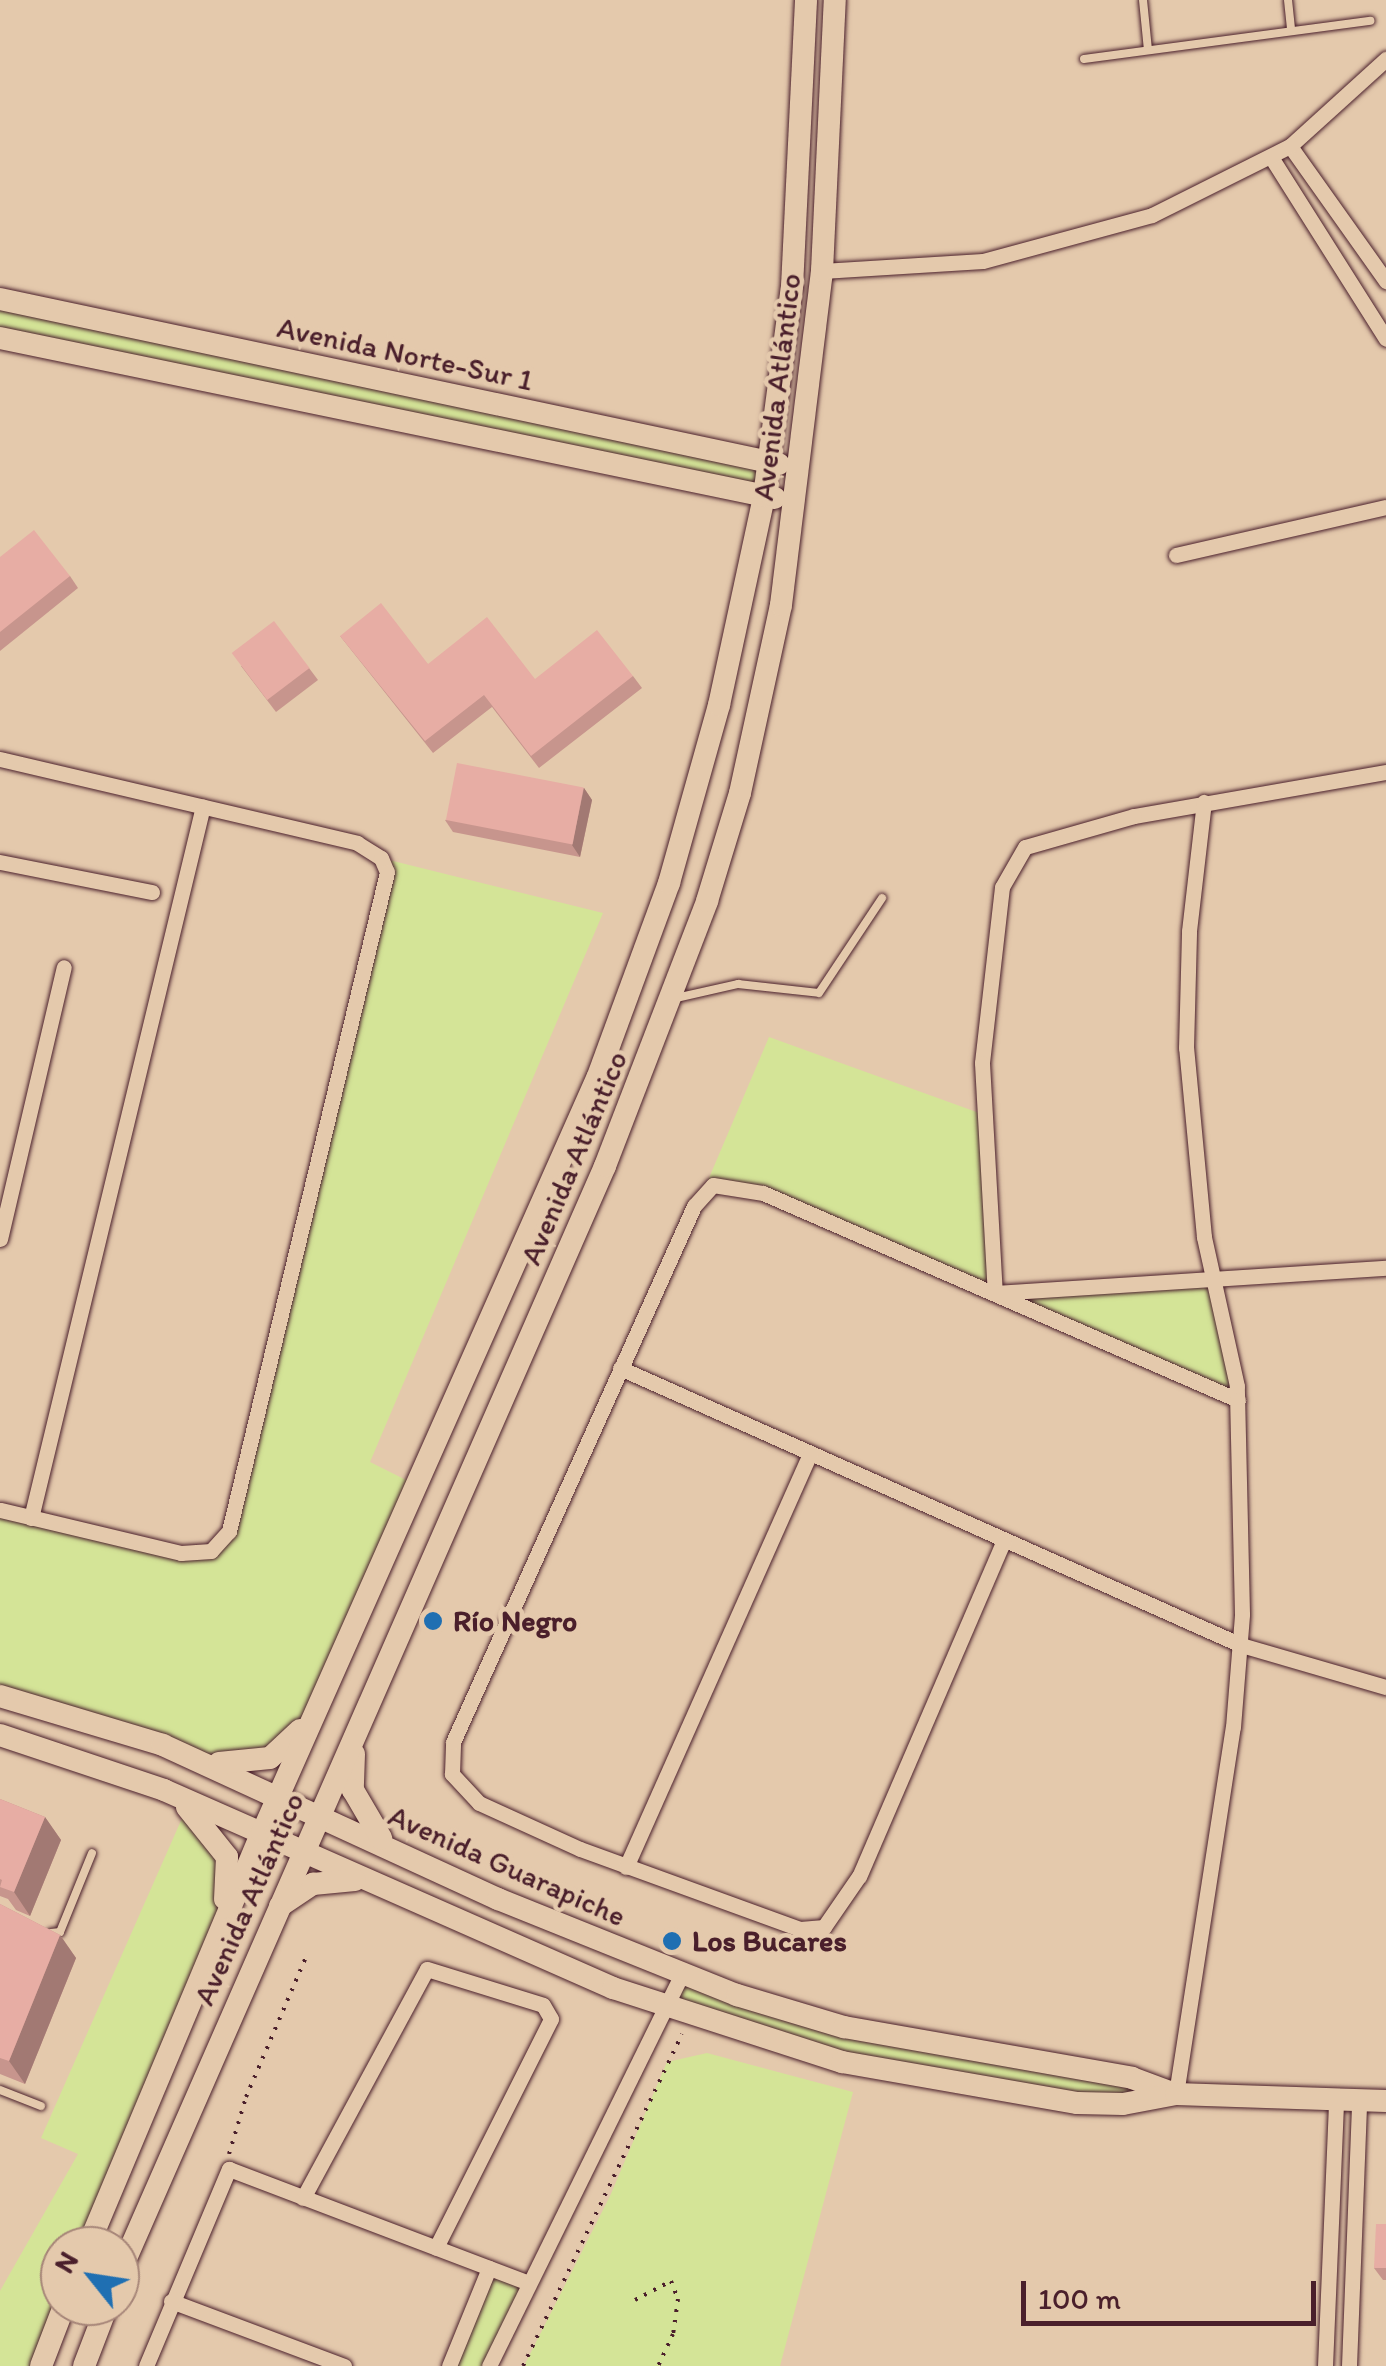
<!DOCTYPE html>
<html>
<head>
<meta charset="utf-8">
<style>
  body { margin:0 }
  #map { position:relative; width:1386px; height:2366px; overflow:hidden; background:#e4c9ac; font-family:Itim,sans-serif }
  div>[style] { position:absolute }
  [style*='--x'] { left:calc(var(--x)*1px); top:calc(var(--y)*1px); width:calc(var(--w)*1px); rotate:calc(var(--a)*1deg) }
  .green>* { inset:0; background:#d4e497; transform-origin:0 0 }
  .path>* { height:4px; margin-top:-2px; transform-origin:0; background:repeating-linear-gradient(90deg,#4a1f2b 0 2.5px,transparent 0 10.5px) }
  .roads { filter:drop-shadow(0 0 2px #4a1f2b) drop-shadow(0 0 2px #4a1f2b) }
  .lane>* { height:8px; margin:-4px; padding:0 4px; transform-origin:4px; border-radius:4px; background:#e4c9ac }
  .street>* { height:15px; margin:-7.5px; padding:0 7.5px; transform-origin:7.5px; border-radius:7.5px; background:#e4c9ac }
  .secondary>* { height:22px; margin:-11px; padding:0 11px; transform-origin:11px; border-radius:11px; background:#e4c9ac }
  .wall>* { inset:0; background:#c7958d }
  .shaded-wall>* { inset:0; background:#a27973 }
  .building>* { inset:0; background:#e7ada4; transform-origin:0 0 }
  .dots>* { width:28px; height:28px; translate:-50% -50%; box-sizing:border-box; border:5px solid #e4c9ac; border-radius:50% }
  span { translate:-50% -50%; white-space:nowrap; text-align:center; line-height:1.15; -webkit-text-stroke:9px #e4c9ac; paint-order:stroke }
  .street-label { font-size:30px; color:#4a1f2b }
  .poi-label { font-size:30px; color:#4a1f2b; font-weight:700 }
  .left { translate:0 -50%; text-align:left }
  .north { position:absolute; left:40px; top:2226px; width:100px; height:100px; box-sizing:border-box; background:#e4c9ac; border:2px solid #a68578; border-radius:50%; rotate:300deg; font-size:28px; font-weight:700; line-height:40px; text-align:center; color:#4a1f2b }
  .north::after { content:''; display:block; margin:auto; width:35px; height:45px; background:#1f6fb2; clip-path:polygon(50% 0,100% 100%,50% 72%,0 100%) }
  .scale { position:absolute; left:1021px; top:2281px; width:295px; height:45px; box-sizing:border-box; border:5px solid #4a1f2b; border-top:0; padding-left:12px; font-size:30px; line-height:35px; white-space:nowrap; color:#4a1f2b; -webkit-text-stroke:8px #e4c9ac; paint-order:stroke }
</style>
</head>
<body>
<div id="map">
  <div class="green">
    <div style="left:0;top:299px;width:786px;height:39px;rotate:12deg"></div>
    <div style="clip-path:polygon(381px 858px,603px 913px,370px 1462px,418px 1486px,301px 1730px,232px 1764px,0 1696px,0 1510px,157px 1548px,221px 1544px,387px 887px)"></div>
    <div style="clip-path:polygon(769px 1037px,982px 1114px,995px 1293px,1217px 1283px,1238px 1400px,763px 1193px,703px 1192px)"></div>
    <div style="clip-path:polygon(187px 1807px,216px 1836px,226px 1894px,88px 2246px,60px 2246px,60px 2306px,41px 2366px,0 2366px,0 2291px,78px 2154px,41px 2138px)"></div>
    <div style="clip-path:polygon(682px 1974px,737px 1995px,1176px 2094px,1123px 2104px,909px 2077px,665px 2007px)"></div>
    <div style="clip-path:polygon(707px 2053px,853px 2092px,780px 2366px,524px 2366px,610px 2196px,667px 2062px)"></div>
    <div style="clip-path:polygon(489px 2268px,526px 2282px,489px 2366px,449px 2366px)"></div>
  </div>
  <div class="path">
    <div style="--x:229;--y:2154;--w:59;--a:-73.4"></div>
    <div style="--x:246;--y:2097;--w:155;--a:-66.8"></div>
    <div style="--x:635;--y:2300;--w:41;--a:-27.8"></div>
    <div style="--x:671;--y:2281;--w:19;--a:69"></div>
    <div style="--x:678;--y:2299;--w:35;--a:98"></div>
    <div style="--x:673;--y:2334;--w:35;--a:115"></div>
    <div style="--x:523;--y:2366;--w:368;--a:-64.4"></div>
  </div>
  <div class="roads">
    <div class="lane">
      <div style="--x:1143;--y:0;--w:50;--a:84.3"></div>
      <div style="--x:1288;--y:0;--w:31;--a:84"></div>
      <div style="--x:1084;--y:59;--w:289;--a:-7.6"></div>
      <div style="--x:676;--y:998;--w:64;--a:-12.7"></div>
      <div style="--x:738;--y:984;--w:81;--a:6.3"></div>
      <div style="--x:819;--y:993;--w:114;--a:-56.4"></div>
      <div style="--x:51;--y:1933;--w:9;--a:-6"></div>
      <div style="--x:60;--y:1932;--w:85;--a:-67.9"></div>
      <div style="--x:0;--y:2090;--w:44;--a:21.3"></div>
    </div>
    <div class="street">
      <div style="--x:1290;--y:146;--w:166;--a:54.6"></div>
      <div style="--x:1271;--y:157;--w:215;--a:57.7"></div>
      <div style="--x:822;--y:271;--w:161;--a:-3.6"></div>
      <div style="--x:983;--y:261;--w:175;--a:-15.2"></div>
      <div style="--x:1152;--y:215;--w:154;--a:-26.6"></div>
      <div style="--x:1290;--y:146;--w:130;--a:-42.2"></div>
      <div style="--x:1176;--y:555;--w:215;--a:-12.9"></div>
      <div style="--x:0;--y:759;--w:367;--a:13.2"></div>
      <div style="--x:357;--y:843;--w:28;--a:32"></div>
      <div style="--x:381;--y:858;--w:15;--a:67"></div>
      <div style="--x:387;--y:872;--w:678;--a:103.48"></div>
      <div style="--x:229;--y:1531;--w:27;--a:132"></div>
      <div style="--x:211;--y:1551;--w:30;--a:176"></div>
      <div style="--x:181;--y:1553;--w:186;--a:-166.6"></div>
      <div style="--x:1386;--y:772;--w:256;--a:170.1"></div>
      <div style="--x:1134;--y:816;--w:113;--a:164.1"></div>
      <div style="--x:1025;--y:847;--w:46;--a:119.9"></div>
      <div style="--x:1002;--y:887;--w:177;--a:96.5"></div>
      <div style="--x:982;--y:1063;--w:230;--a:86.8"></div>
      <div style="--x:995;--y:1293;--w:392;--a:-3.7"></div>
      <div style="--x:0;--y:862;--w:155;--a:11.2"></div>
      <div style="--x:0;--y:1239;--w:279;--a:-76.8"></div>
      <div style="--x:620;--y:1368;--w:680;--a:24.04"></div>
      <div style="--x:1241;--y:1645;--w:151;--a:16.2"></div>
      <div style="--x:31;--y:1518;--w:732;--a:-76.42"></div>
      <div style="--x:1004;--y:1540;--w:366;--a:113.3"></div>
      <div style="--x:859;--y:1876;--w:62;--a:124.5"></div>
      <div style="--x:824;--y:1927;--w:24;--a:175"></div>
      <div style="--x:800;--y:1929;--w:234;--a:-160"></div>
      <div style="--x:580;--y:1849;--w:111;--a:-155.5"></div>
      <div style="--x:479;--y:1803;--w:40;--a:-133"></div>
      <div style="--x:452;--y:1774;--w:32;--a:-88"></div>
      <div style="--x:453;--y:1742;--w:588;--a:-65.79"></div>
      <div style="--x:694;--y:1206;--w:28;--a:-48"></div>
      <div style="--x:713;--y:1185;--w:51;--a:9.1"></div>
      <div style="--x:763;--y:1193;--w:518;--a:23.55"></div>
      <div style="--x:626;--y:1867;--w:453;--a:-66"></div>
      <div style="--x:1176;--y:2094;--w:371;--a:-81.2"></div>
      <div style="--x:1233;--y:1727;--w:113;--a:-85.4"></div>
      <div style="--x:1242;--y:1614;--w:228;--a:-91.3"></div>
      <div style="--x:1237;--y:1386;--w:153;--a:-102.5"></div>
      <div style="--x:1204;--y:1237;--w:190;--a:-95.4"></div>
      <div style="--x:1186;--y:1048;--w:117;--a:-88.5"></div>
      <div style="--x:1189;--y:931;--w:130;--a:-83.4"></div>
      <div style="--x:303;--y:2198;--w:260;--a:-61.6"></div>
      <div style="--x:427;--y:1969;--w:121;--a:17.2"></div>
      <div style="--x:543;--y:2005;--w:16;--a:60"></div>
      <div style="--x:551;--y:2019;--w:256;--a:116.7"></div>
      <div style="--x:171;--y:2301;--w:185;--a:20.6"></div>
      <div style="--x:146;--y:2366;--w:214;--a:-67.2"></div>
      <div style="--x:229;--y:2169;--w:318;--a:20.8"></div>
      <div style="--x:449;--y:2366;--w:106;--a:-67.8"></div>
      <div style="--x:489;--y:2366;--w:437;--a:-63.8"></div>
      <div style="--x:1325;--y:2366;--w:266;--a:-87.6"></div>
      <div style="--x:1349;--y:2366;--w:266;--a:-87.8"></div>
    </div>
    <div class="secondary">
      <div style="--x:0;--y:299;--w:796;--a:11.96"></div>
      <div style="--x:0;--y:338;--w:791;--a:11.66"></div>
      <div style="--x:0;--y:1696;--w:170;--a:16.7"></div>
      <div style="--x:163;--y:1745;--w:369;--a:24.7"></div>
      <div style="--x:498;--y:1899;--w:258;--a:21.9"></div>
      <div style="--x:737;--y:1995;--w:112;--a:16.7"></div>
      <div style="--x:844;--y:2027;--w:292;--a:10"></div>
      <div style="--x:1132;--y:2078;--w:43;--a:20.6"></div>
      <div style="--x:0;--y:1735;--w:173;--a:18.5"></div>
      <div style="--x:164;--y:1790;--w:491;--a:23.8"></div>
      <div style="--x:613;--y:1988;--w:241;--a:17.9"></div>
      <div style="--x:842;--y:2062;--w:239;--a:9.9"></div>
      <div style="--x:1077;--y:2103;--w:46;--a:1.2"></div>
      <div style="--x:1123;--y:2104;--w:54;--a:-10.7"></div>
      <div style="--x:1176;--y:2094;--w:210;--a:1.9"></div>
      <div style="--x:354;--y:1754;--w:36;--a:92"></div>
      <div style="--x:353;--y:1790;--w:56;--a:59.7"></div>
      <div style="--x:219;--y:1763;--w:51;--a:-5.6"></div>
      <div style="--x:270;--y:1758;--w:41;--a:-43"></div>
      <div style="--x:187;--y:1807;--w:64;--a:51.3"></div>
      <div style="--x:227;--y:1857;--w:42;--a:92.7"></div>
      <div style="--x:280;--y:1906;--w:40;--a:-34"></div>
      <div style="--x:313;--y:1884;--w:42;--a:-5.4"></div>
      <div style="--x:88;--y:2246;--w:448;--a:-67.2"></div>
      <div style="--x:262;--y:1833;--w:828;--a:-66.07"></div>
      <div style="--x:598;--y:1076;--w:206;--a:-69.8"></div>
      <div style="--x:669;--y:883;--w:185;--a:-74.3"></div>
      <div style="--x:719;--y:705;--w:214;--a:-77.8"></div>
      <div style="--x:764;--y:496;--w:211;--a:-82.4"></div>
      <div style="--x:792;--y:287;--w:287;--a:-87.2"></div>
      <div style="--x:120;--y:2272;--w:1208;--a:-66.32"></div>
      <div style="--x:605;--y:1166;--w:284;--a:-68.9"></div>
      <div style="--x:707;--y:901;--w:113;--a:-73"></div>
      <div style="--x:740;--y:793;--w:192;--a:-77.7"></div>
      <div style="--x:781;--y:605;--w:337;--a:-83"></div>
      <div style="--x:822;--y:271;--w:271;--a:-87.3"></div>
      <div style="--x:41;--y:2366;--w:64;--a:-69"></div>
      <div style="--x:84;--y:2366;--w:64;--a:-69"></div>
    </div>
  </div>
  <div class="wall">
    <div style="clip-path:polygon(0 557px,70px 576px,78px 588px,0 651px)"></div>
    <div style="clip-path:polygon(340px 636px,428px 664px,535px 679px,633px 676px,642px 688px,539px 768px,492px 707px,433px 753px)"></div>
    <div style="clip-path:polygon(241px 666px,309px 668px,318px 680px,276px 712px)"></div>
    <div style="clip-path:polygon(584px 788px,592px 800px,580px 857px,453px 832px,445px 820px)"></div>
    <div style="clip-path:polygon(0 1799px,45px 1817px,61px 1840px,30px 1916px,16px 1910px,8px 1899px,0 1896px)"></div>
    <div style="clip-path:polygon(0 1904px,60px 1935px,76px 1958px,25px 2084px,0 2074px)"></div>
    <div style="clip-path:polygon(1386px 2224px,1386px 2280px,1383px 2280px,1374px 2268px)"></div>
  </div>
  <div class="shaded-wall">
    <div style="clip-path:polygon(584px 788px,592px 800px,580px 857px,572px 845px)"></div>
    <div style="clip-path:polygon(45px 1817px,61px 1840px,30px 1916px,14px 1892px)"></div>
    <div style="clip-path:polygon(60px 1935px,76px 1958px,25px 2084px,9px 2061px)"></div>
  </div>
  <div class="building">
    <div style="clip-path:polygon(34px 530px,70px 576px,0 632px,0 557px)"></div>
    <div style="clip-path:polygon(381px 603px,428px 664px,487px 617px,535px 679px,597px 630px,633px 676px,531px 756px,484px 695px,425px 741px,340px 636px)"></div>
    <div style="left:274px;top:621px;width:59px;height:53px;rotate:53deg"></div>
    <div style="left:457px;top:763px;width:129px;height:58px;rotate:11deg"></div>
    <div style="clip-path:polygon(0 1799px,45px 1817px,14px 1892px,0 1887px,2px 1880px,0 1879px)"></div>
    <div style="clip-path:polygon(0 1904px,60px 1935px,9px 2061px,0 2058px)"></div>
    <div style="clip-path:polygon(1376px 2224px,1386px 2224px,1386px 2268px,1374px 2268px)"></div>
  </div>
  <div class="dots">
    <div style="left:433px;top:1621px;background:#1f6fb2"></div>
    <div style="left:672px;top:1941px;background:#1f6fb2"></div>
  </div>
  <div class="street-label">
    <span style="left:405px;top:354px;rotate:12deg">Avenida Norte-Sur 1</span>
    <span style="left:777px;top:387px;rotate:-83deg">Avenida Atlántico</span>
    <span style="left:574px;top:1158px;rotate:-67deg">Avenida Atlántico</span>
    <span style="left:507px;top:1866px;rotate:24deg">Avenida Guarapiche</span>
    <span style="left:249px;top:1899px;rotate:-66deg">Avenida Atlántico</span>
  </div>
  <div class="poi-label">
    <span class="left" style="left:453px;top:1621px">Río Negro</span>
    <span class="left" style="left:692px;top:1941px">Los Bucares</span>
  </div>
  <div class="north">N</div>
  <div class="scale">100 m</div>
</div>
</body>
</html>
